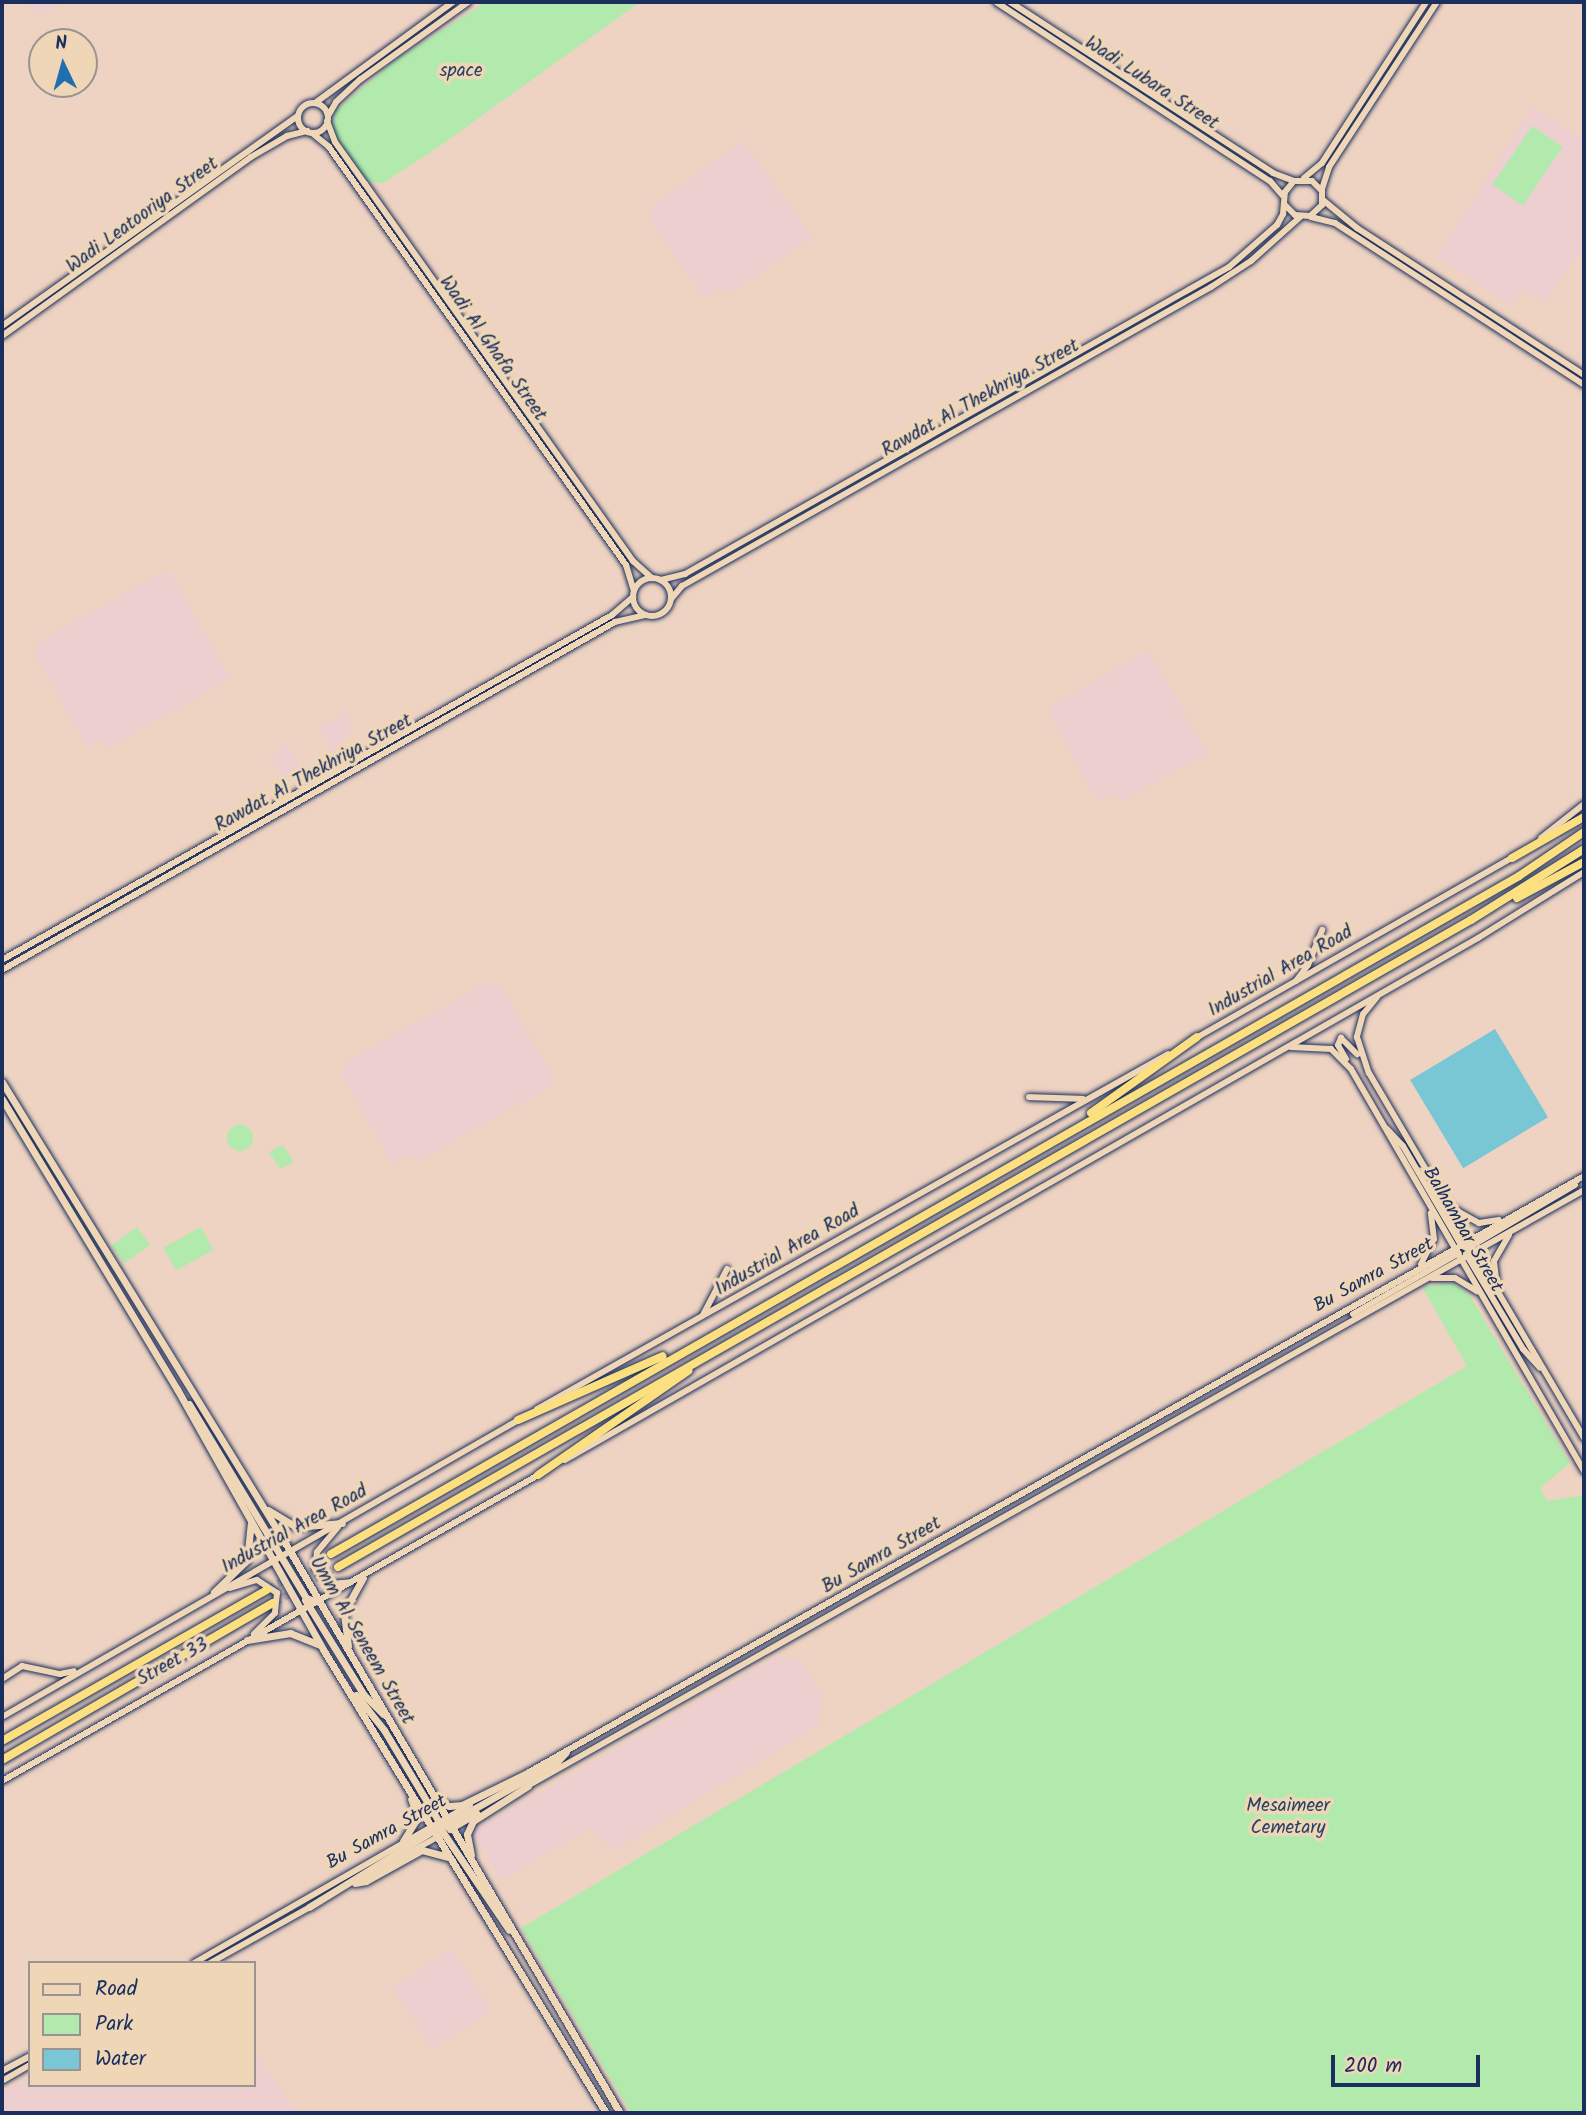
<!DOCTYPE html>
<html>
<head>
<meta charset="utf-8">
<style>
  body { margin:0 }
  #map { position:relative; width:1586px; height:2115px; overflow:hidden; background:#eed3c2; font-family:Kalam,sans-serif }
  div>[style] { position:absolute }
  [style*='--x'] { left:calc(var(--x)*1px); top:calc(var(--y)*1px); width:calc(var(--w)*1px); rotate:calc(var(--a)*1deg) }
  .built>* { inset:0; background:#edcfd0; transform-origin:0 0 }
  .green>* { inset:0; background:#b2eaad; transform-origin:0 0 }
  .round { border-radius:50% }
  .water>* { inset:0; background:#79c7d5; transform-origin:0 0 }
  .trunk-tunnel>* { height:8px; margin-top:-4px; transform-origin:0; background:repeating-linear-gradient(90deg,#c4b2ae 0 8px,transparent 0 12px) }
  .roads { filter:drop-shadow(0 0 2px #1b2f5e) drop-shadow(0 0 2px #1b2f5e) }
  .tertiary>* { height:6px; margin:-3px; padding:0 3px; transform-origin:3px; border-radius:3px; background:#eed6b6 }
  .tertiary>.ring { margin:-3px; padding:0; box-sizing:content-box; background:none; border:6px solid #eed6b6; border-radius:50% }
  .secondary>* { height:7px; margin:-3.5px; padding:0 3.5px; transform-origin:3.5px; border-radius:3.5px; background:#eed6b6 }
  .trunk>* { height:8px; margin:-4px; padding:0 4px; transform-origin:4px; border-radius:4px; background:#fce080 }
  span { translate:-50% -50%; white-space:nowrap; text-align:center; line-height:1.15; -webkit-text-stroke:7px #eed6b6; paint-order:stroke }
  .park-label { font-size:19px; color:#2a4266 }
  .street-label { font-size:19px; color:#1b2f5e }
  .frame { position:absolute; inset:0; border:4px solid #1b2f5e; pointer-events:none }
  .legend { position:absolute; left:28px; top:1961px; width:228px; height:126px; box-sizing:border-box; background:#eed6b6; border:2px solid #9a9393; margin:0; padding:9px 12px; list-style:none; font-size:21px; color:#1b2f5e }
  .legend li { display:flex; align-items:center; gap:14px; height:35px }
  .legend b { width:35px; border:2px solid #9a9393 }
  .north { position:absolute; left:28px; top:28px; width:70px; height:70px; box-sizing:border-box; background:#eed6b6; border:2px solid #9a9393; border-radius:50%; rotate:355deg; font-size:19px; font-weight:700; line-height:28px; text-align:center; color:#1b2f5e }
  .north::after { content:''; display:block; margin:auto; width:24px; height:32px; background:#1f6fb2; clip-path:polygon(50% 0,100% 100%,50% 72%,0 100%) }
  .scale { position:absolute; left:1331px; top:2055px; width:149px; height:32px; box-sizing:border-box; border:4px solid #1b2f5e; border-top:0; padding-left:9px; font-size:21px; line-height:24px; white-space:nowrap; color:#1b2f5e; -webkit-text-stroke:5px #eed6b6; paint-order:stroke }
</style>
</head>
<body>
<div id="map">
  <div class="built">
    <div style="clip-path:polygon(27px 2px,62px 2px,46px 14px,34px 12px)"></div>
    <div style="clip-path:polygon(1533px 107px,1584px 140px,1584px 247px,1545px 303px,1523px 289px,1512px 306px,1436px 257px)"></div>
    <div style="clip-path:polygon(743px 140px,812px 237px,727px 295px,721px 287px,704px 298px,649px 219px,651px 207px)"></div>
    <div style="clip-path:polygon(168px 569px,231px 679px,108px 748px,103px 739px,88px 748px,34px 654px,38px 642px)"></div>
    <div style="clip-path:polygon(1148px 650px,1208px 753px,1121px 801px,1115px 793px,1098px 802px,1050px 716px,1053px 704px)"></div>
    <div style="clip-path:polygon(345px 712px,354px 728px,333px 751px,319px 728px)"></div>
    <div style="left:287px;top:744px;width:29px;height:21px;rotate:59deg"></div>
    <div style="clip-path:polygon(487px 982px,500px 985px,553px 1075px,550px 1087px,417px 1162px,411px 1154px,393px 1164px,341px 1074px,344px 1063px)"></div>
    <div style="clip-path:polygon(778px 1656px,802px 1661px,823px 1699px,818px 1726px,614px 1851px,589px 1829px,501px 1880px,473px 1836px,475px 1829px)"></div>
    <div style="left:452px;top:1949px;width:73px;height:71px;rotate:57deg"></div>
    <div style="clip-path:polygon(254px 2052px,298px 2113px,2px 2113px,2px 2093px,30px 2077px,30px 2085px,254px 2085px)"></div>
  </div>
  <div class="green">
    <div style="clip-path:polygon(486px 2px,640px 2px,437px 148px,383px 183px,367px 182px,336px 140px,332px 127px,335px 111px,395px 60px)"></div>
    <div style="left:1532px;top:126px;width:37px;height:71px;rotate:34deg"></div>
    <div class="round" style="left:227px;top:1125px;width:26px;height:26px"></div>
    <div style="clip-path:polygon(283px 1145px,294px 1162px,280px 1169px,269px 1152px)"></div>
    <div style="left:137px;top:1227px;width:22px;height:32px;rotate:54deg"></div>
    <div style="left:201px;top:1227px;width:26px;height:43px;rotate:61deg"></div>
    <div style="clip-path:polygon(1452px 1283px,1468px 1293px,1570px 1463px,1540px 1488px,1547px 1501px,1584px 1495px,1584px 2113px,631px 2113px,521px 1928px,1467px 1366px,1422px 1287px)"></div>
  </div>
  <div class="water">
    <div style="left:1495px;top:1029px;width:103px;height:99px;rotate:59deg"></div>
  </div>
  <div class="trunk-tunnel">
    <div style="--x:267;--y:1590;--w:73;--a:-29.4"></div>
    <div style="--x:273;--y:1603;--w:74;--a:-29"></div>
  </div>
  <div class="roads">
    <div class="tertiary">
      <div style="--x:996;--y:2;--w:327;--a:33.2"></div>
      <div style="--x:1270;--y:181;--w:20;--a:49"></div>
      <div style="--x:1010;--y:2;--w:314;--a:33"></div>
      <div style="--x:1273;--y:173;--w:22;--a:21"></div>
      <div style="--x:315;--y:103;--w:171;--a:-36.2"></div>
      <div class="ring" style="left:298px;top:103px;width:24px;height:24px"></div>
      <div style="--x:328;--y:116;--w:16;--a:-60"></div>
      <div style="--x:336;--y:102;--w:34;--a:-43"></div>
      <div style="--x:361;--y:79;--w:132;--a:-35.7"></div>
      <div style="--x:327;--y:121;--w:22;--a:69"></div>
      <div style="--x:335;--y:142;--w:52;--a:54.5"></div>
      <div style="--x:365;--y:184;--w:463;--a:54.6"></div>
      <div style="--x:633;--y:561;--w:25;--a:42"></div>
      <div style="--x:312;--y:133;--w:22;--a:39"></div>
      <div style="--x:329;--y:147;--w:513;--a:54.61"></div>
      <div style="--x:626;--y:565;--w:27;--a:73"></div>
      <div style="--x:1304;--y:178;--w:23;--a:-40"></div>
      <div style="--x:1322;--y:163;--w:192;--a:-57.1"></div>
      <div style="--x:1322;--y:189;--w:23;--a:-72"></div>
      <div style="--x:1329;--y:167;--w:197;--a:-56.8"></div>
      <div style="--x:1323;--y:200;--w:44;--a:39.5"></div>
      <div style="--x:1357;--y:228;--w:270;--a:32.9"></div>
      <div style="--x:1311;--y:217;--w:25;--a:14"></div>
      <div style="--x:1335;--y:223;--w:297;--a:33"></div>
      <div style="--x:2;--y:326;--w:363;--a:-35.4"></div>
      <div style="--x:2;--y:336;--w:307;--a:-35.7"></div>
      <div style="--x:251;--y:157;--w:42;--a:-30.3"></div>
      <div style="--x:287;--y:136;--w:21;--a:-14"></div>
      <div class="ring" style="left:633px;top:578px;width:32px;height:32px"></div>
      <div style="--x:661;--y:580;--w:25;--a:-14"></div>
      <div style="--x:685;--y:574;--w:625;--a:-29.44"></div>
      <div style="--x:1229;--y:267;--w:64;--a:-41.2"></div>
      <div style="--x:1277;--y:225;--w:13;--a:-61"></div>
      <div style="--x:1283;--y:214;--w:22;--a:-85"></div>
      <div style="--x:1285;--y:192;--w:14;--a:-51"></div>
      <div style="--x:1294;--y:181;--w:18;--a:0"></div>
      <div style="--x:1312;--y:181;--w:14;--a:45"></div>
      <div style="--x:1322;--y:191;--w:14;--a:90"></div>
      <div style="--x:1322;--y:205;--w:16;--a:137"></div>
      <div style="--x:1310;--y:216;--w:15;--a:-176"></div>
      <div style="--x:1295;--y:215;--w:14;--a:-135"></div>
      <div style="--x:671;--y:599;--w:17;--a:-50"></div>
      <div style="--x:682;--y:586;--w:608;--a:-29.48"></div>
      <div style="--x:1211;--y:287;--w:48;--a:-33"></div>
      <div style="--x:1251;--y:261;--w:66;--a:-41.9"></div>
      <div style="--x:1541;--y:838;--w:55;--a:-38.3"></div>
      <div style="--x:2;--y:960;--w:701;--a:-29.49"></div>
      <div style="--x:612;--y:615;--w:28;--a:-41"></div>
      <div style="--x:2;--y:970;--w:705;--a:-29.58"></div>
      <div style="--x:615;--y:622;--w:31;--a:-13"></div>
      <div style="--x:1296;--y:981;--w:20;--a:-53"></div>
      <div style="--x:1308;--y:965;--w:38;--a:-68"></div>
      <div style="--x:1377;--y:997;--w:22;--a:129"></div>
      <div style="--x:1363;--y:1014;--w:24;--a:105"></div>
      <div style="--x:1357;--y:1037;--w:38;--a:72"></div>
      <div style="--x:1369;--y:1073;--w:424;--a:59.5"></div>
      <div style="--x:1196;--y:1038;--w:367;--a:-29.7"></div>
      <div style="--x:1291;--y:1047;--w:40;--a:2.9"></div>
      <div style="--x:1331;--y:1049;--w:28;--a:45"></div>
      <div style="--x:1351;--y:1069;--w:465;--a:59.9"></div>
      <div style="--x:1346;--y:1059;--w:16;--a:-120"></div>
      <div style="--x:1338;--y:1045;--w:8;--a:-67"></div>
      <div style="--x:1341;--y:1038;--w:23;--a:45"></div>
      <div style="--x:1029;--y:1097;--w:54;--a:2.1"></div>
      <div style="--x:1387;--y:1129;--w:23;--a:47"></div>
      <div style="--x:1403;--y:1146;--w:115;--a:59.6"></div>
      <div style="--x:1461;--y:1245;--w:15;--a:28"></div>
      <div style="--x:1452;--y:1208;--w:31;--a:29"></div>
      <div style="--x:1479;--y:1223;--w:20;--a:-9"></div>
      <div style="--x:1470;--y:1247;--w:122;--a:-30.6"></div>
      <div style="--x:1466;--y:1254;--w:111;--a:59"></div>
      <div style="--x:1523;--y:1349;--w:25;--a:48"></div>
      <div style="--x:1421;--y:1264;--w:28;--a:-63"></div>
      <div style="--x:1434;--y:1239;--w:26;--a:-97"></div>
      <div style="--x:1432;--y:1278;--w:23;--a:0"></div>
      <div style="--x:1455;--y:1278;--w:26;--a:31"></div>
      <div style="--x:1497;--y:1286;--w:25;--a:-97"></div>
      <div style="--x:1494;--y:1261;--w:30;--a:-60"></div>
      <div style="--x:1353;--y:1314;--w:122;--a:-29.9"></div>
      <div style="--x:703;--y:1315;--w:52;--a:-62.4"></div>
      <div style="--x:537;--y:1409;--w:724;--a:-29.36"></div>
      <div style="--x:565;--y:1460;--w:1052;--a:-29.76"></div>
      <div style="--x:1478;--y:938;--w:125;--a:-31.9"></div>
      <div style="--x:338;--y:1527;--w:33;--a:130"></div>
      <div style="--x:317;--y:1552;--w:17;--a:97"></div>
      <div style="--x:315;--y:1569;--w:21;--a:45"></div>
      <div style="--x:330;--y:1584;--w:21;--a:-5"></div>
      <div style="--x:230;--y:1588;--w:28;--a:-17"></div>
      <div style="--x:257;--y:1580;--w:24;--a:33"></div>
      <div style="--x:277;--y:1593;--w:20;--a:96"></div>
      <div style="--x:275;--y:1613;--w:30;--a:135"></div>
      <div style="--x:2;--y:1679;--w:24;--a:-33"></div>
      <div style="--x:22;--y:1666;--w:39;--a:12"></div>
      <div style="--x:60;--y:1674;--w:14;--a:-12"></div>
      <div style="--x:2;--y:1717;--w:600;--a:-29.9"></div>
      <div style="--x:529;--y:1772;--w:1212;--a:-29.46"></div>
      <div style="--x:2;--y:1781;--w:619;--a:-29.71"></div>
      <div style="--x:524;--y:1788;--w:1217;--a:-29.43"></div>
      <div style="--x:450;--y:1830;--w:32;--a:-30"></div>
      <div style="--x:359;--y:1881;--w:94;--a:-29.3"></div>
      <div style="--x:194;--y:1963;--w:318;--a:-29.8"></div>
      <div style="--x:210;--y:1963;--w:117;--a:-29.2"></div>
      <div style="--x:2;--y:2071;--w:32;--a:-28"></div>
      <div style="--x:2;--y:2081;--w:32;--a:-30"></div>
    </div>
    <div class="secondary">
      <div style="--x:2;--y:1082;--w:539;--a:58.43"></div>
      <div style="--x:284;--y:1541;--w:663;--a:59.57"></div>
      <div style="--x:2;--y:1099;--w:339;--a:58.9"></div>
      <div style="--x:177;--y:1389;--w:300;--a:60.7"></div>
      <div style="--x:324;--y:1651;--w:541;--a:58.6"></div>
      <div style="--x:189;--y:1404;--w:227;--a:58.9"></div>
      <div style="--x:306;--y:1598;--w:14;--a:17"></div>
      <div style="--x:268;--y:1510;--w:33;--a:31"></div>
      <div style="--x:296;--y:1527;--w:46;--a:-5"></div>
      <div style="--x:214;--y:1592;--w:46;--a:-44.1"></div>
      <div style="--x:247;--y:1560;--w:36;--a:-84"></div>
      <div style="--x:305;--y:1600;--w:112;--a:58.2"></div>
      <div style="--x:364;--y:1695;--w:27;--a:45"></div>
      <div style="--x:247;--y:1640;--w:44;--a:-9.2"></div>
      <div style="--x:290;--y:1633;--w:31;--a:22"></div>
      <div style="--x:348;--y:1646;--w:34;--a:-97"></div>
      <div style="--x:344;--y:1612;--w:39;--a:-61"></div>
      <div style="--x:356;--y:1695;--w:45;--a:51.3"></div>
      <div style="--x:384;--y:1730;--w:107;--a:59.1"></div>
      <div style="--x:439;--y:1822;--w:14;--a:30"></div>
      <div style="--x:436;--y:1800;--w:14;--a:25"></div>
      <div style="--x:449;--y:1806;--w:13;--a:-4"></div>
      <div style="--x:462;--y:1805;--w:79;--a:-26.2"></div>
      <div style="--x:447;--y:1824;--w:126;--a:-29.4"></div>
      <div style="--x:557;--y:1762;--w:13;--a:-48"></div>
      <div style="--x:440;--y:1828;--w:123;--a:55.9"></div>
      <div style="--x:403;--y:1841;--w:28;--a:-58"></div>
      <div style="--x:418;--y:1817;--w:19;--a:-111"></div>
      <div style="--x:471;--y:1855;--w:21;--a:-101"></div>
      <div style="--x:467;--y:1834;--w:14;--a:-65"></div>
      <div style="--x:473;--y:1821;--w:65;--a:-32.5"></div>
      <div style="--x:355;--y:1883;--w:11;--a:-10"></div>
      <div style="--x:366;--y:1881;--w:64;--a:-29"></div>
      <div style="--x:422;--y:1850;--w:28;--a:15"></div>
      <div style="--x:309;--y:1907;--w:153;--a:-31.6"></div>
    </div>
    <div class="trunk">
      <div style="--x:1512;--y:858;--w:83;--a:-29.7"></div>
      <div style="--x:1517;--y:898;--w:76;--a:-28.2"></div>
      <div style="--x:1091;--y:1113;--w:130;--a:-35.6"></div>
      <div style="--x:518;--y:1420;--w:158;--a:-23.8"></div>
      <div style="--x:538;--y:1475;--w:183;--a:-34.7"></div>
      <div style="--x:331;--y:1554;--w:1368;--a:-29.71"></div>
      <div style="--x:1519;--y:876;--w:78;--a:-34.1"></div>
      <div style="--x:338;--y:1567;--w:1305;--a:-29.73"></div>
      <div style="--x:1471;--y:920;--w:133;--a:-32.1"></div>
      <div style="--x:2;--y:1741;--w:305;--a:-29.7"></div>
      <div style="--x:2;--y:1760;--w:313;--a:-30.1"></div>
    </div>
  </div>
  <div class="park-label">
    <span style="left:461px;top:72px">space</span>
    <span style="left:1288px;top:1818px">Mesaimeer<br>Cemetary</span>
  </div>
  <div class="street-label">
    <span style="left:1151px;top:84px;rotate:33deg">Wadi Lubara Street</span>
    <span style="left:143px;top:216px;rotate:-36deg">Wadi Leatooriya Street</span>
    <span style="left:492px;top:349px;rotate:55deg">Wadi Al Ghafa Street</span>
    <span style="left:981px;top:399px;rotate:-29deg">Rawdat Al Thekhriya Street</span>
    <span style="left:314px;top:774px;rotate:-29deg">Rawdat Al Thekhriya Street</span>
    <span style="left:1281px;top:972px;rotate:-30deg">Industrial Area Road</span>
    <span style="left:1462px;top:1230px;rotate:60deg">Balhambar Street</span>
    <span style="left:788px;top:1251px;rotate:-30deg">Industrial Area Road</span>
    <span style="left:1374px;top:1276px;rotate:-29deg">Bu Samra Street</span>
    <span style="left:295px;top:1530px;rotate:-29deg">Industrial Area Road</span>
    <span style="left:882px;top:1556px;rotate:-30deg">Bu Samra Street</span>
    <span style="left:361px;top:1641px;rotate:60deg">Umm Al Seneem Street</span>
    <span style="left:173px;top:1663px;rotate:-29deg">Street 33</span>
    <span style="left:387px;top:1833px;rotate:-29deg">Bu Samra Street</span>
  </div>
  <div class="frame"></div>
  <ul class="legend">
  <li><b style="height:9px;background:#eed6b6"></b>Road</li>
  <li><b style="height:19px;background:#b2eaad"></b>Park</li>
  <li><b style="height:19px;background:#79c7d5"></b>Water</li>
  </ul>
  <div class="north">N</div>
  <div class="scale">200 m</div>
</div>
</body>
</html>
